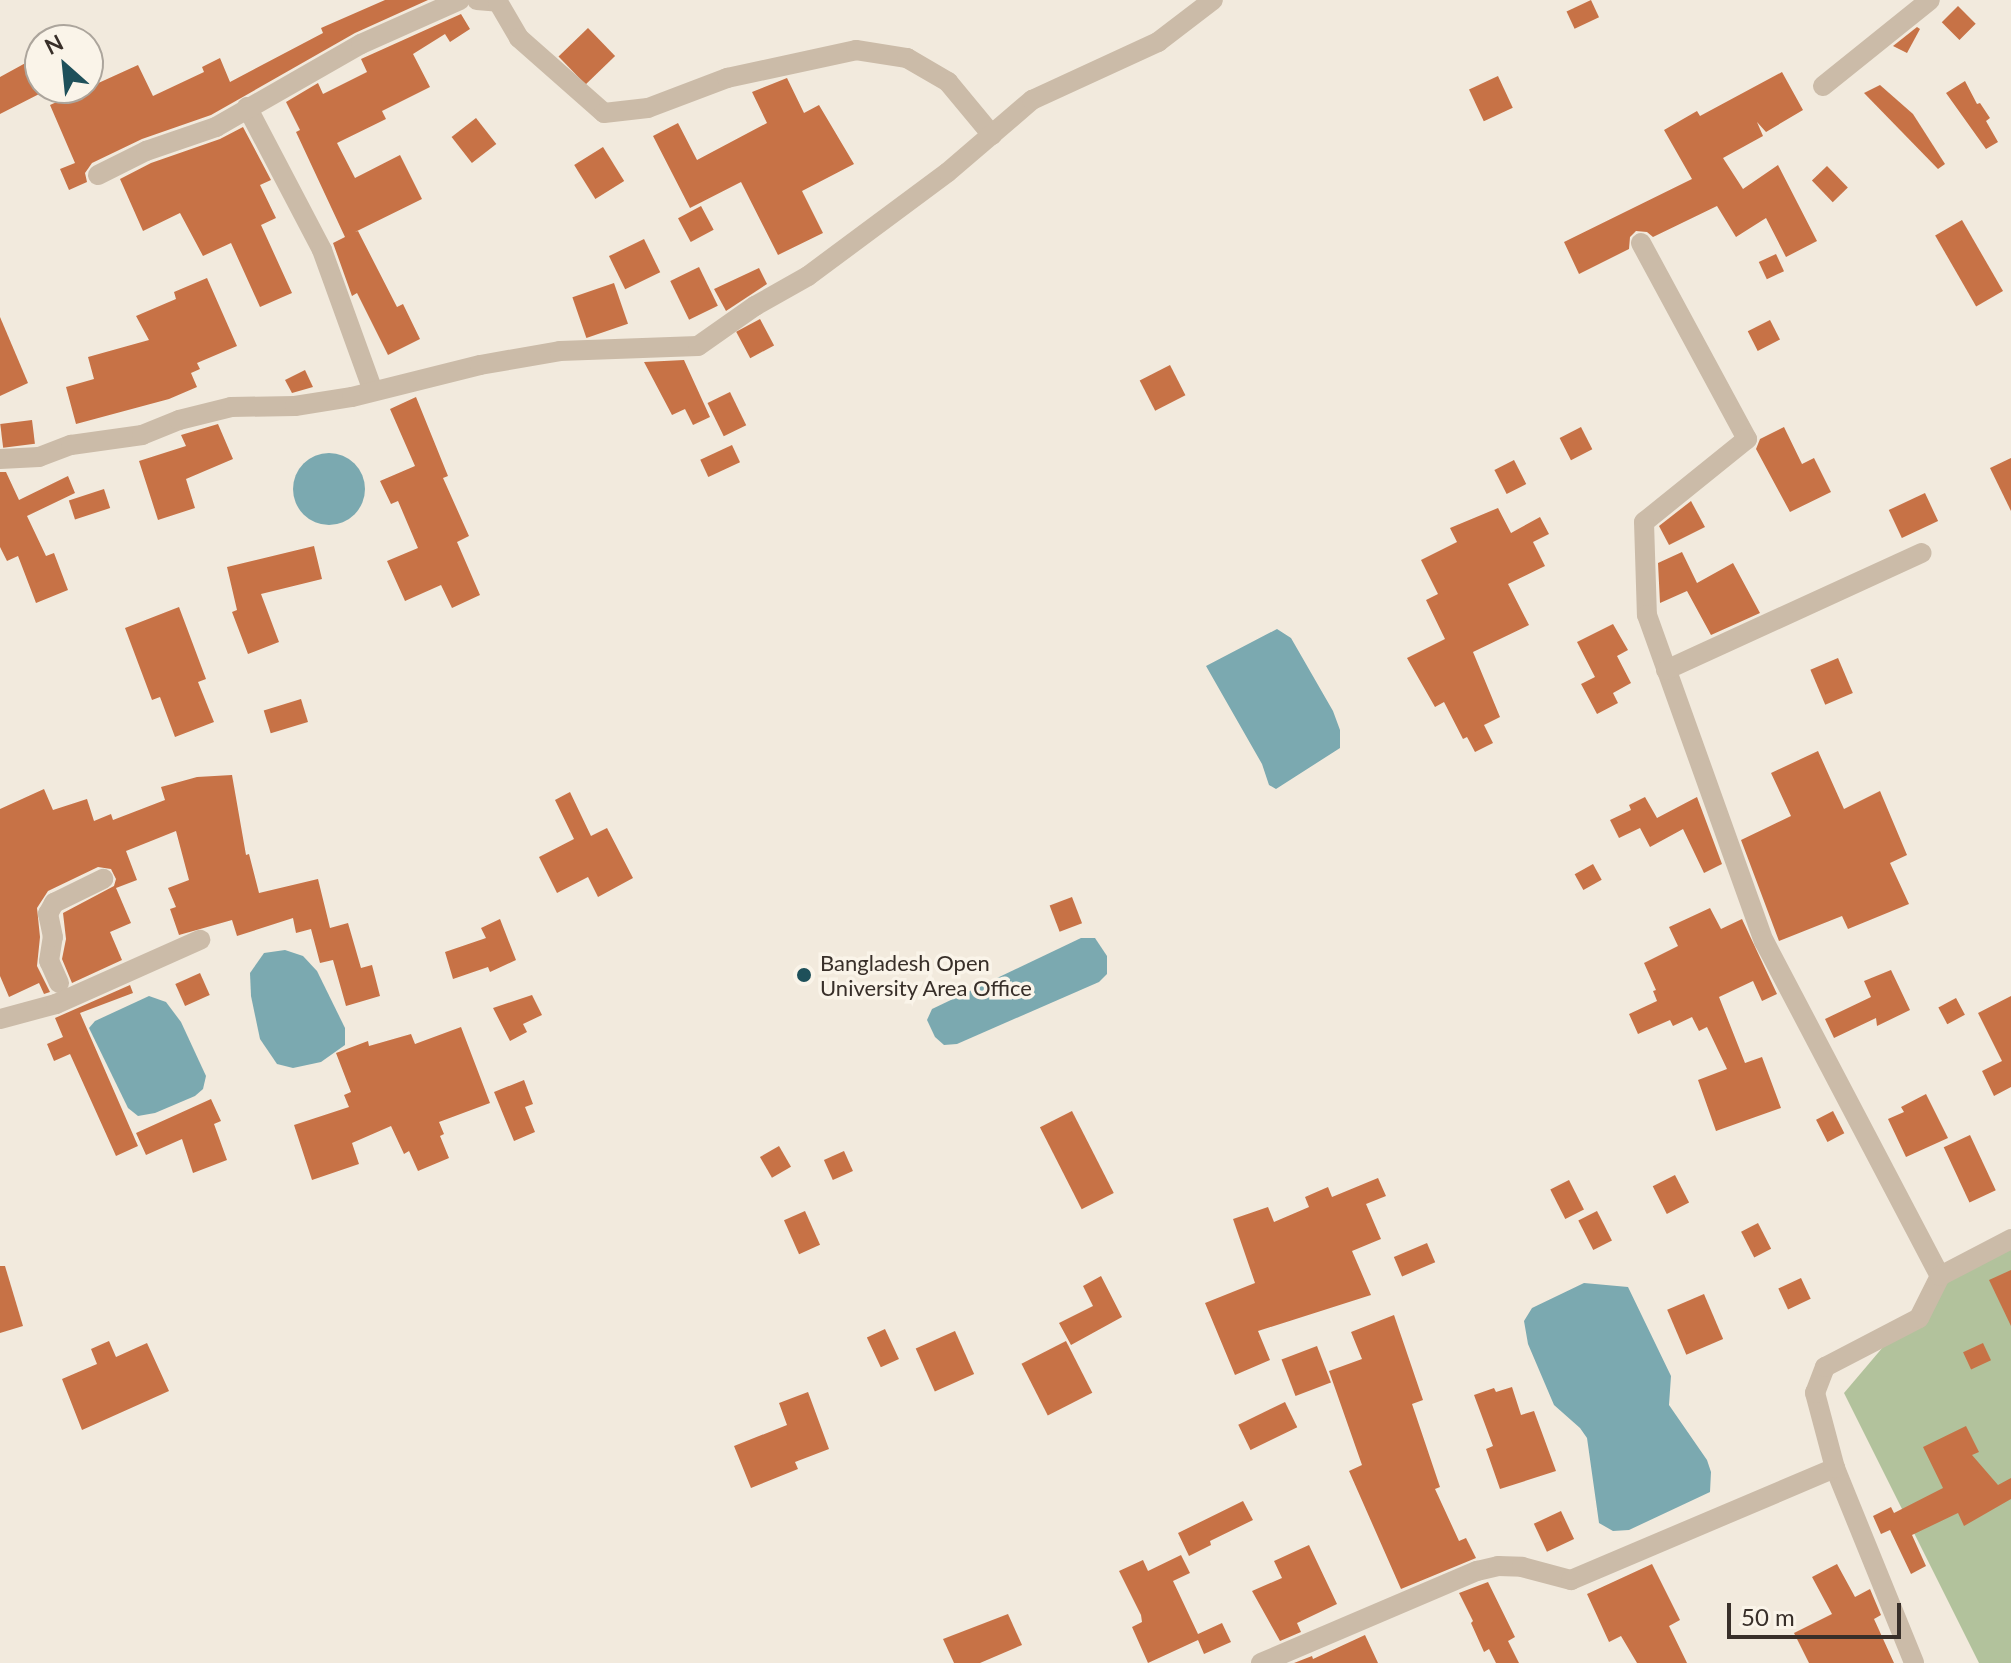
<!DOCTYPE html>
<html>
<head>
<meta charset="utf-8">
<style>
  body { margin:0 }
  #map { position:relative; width:2011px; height:1663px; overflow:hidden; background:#f2eadd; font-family:Lato,sans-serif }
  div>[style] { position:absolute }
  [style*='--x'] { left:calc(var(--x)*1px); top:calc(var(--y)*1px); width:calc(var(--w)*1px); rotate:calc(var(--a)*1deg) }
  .green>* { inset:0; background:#b2c29c }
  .water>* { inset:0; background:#7ba9b0 }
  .round { border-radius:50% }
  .building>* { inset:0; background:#c77246; transform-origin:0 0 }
  .street>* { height:20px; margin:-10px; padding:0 10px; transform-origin:10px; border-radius:10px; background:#cbbba8 }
  .dots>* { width:22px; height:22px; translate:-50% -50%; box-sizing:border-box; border:4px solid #faf4e9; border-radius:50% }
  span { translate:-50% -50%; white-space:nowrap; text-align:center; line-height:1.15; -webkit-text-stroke:7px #faf4e9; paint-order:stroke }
  .poi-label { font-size:22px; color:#382f29 }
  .left { translate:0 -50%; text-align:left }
  .north { position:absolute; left:24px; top:24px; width:80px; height:80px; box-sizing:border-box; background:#faf4e9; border:2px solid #aca59c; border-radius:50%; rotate:333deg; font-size:22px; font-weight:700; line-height:32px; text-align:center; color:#382f29 }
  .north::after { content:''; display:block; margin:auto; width:28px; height:36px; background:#1e505a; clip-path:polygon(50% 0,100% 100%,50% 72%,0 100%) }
  .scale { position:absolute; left:1727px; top:1603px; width:174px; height:36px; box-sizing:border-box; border:4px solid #382f29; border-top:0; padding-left:10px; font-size:24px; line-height:28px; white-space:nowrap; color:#382f29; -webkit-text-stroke:6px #faf4e9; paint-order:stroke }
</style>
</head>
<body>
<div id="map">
  <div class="green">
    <div style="clip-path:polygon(2011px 1242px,2011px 1663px,1979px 1663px,1844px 1393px,1945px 1274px)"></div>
  </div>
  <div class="water">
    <div class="round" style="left:293px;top:453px;width:72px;height:72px"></div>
    <div style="clip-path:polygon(1277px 629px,1291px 638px,1333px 711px,1340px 730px,1340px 748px,1276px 789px,1269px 785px,1262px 764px,1206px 666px)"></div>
    <div style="clip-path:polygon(1081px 938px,1095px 938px,1107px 956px,1107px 974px,1099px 982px,957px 1044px,944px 1045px,935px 1037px,927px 1020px,932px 1009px)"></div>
    <div style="clip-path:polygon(285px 950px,303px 956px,317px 971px,345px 1028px,345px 1045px,321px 1062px,293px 1068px,277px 1064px,260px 1039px,251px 996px,250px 973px,264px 953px)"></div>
    <div style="clip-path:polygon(149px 996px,166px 1002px,181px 1022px,206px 1076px,203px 1089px,195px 1096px,155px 1113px,138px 1116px,128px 1108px,89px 1028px,95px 1021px)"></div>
    <div style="clip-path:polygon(1584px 1283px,1628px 1287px,1671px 1376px,1669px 1405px,1707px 1460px,1711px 1472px,1710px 1492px,1629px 1530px,1613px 1531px,1599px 1523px,1587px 1438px,1580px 1428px,1554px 1405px,1528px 1344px,1524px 1321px,1532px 1308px)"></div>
  </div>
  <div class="building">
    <div style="clip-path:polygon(385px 0,428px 0,355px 33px,211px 115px,142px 139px,92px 163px,85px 173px,87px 182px,69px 190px,60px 169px,75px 163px,50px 105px,138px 65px,153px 96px,204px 72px,202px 67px,220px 58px,230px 82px,323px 33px,321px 28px)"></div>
    <div style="left:1591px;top:0;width:19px;height:27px;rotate:65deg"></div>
    <div style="left:1958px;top:6px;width:25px;height:23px;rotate:45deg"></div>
    <div style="clip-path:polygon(461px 14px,470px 29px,450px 42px,445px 34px,413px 54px,430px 87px,382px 111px,386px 119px,337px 143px,355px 178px,400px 155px,422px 199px,355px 232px,358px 231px,397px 307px,403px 304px,420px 339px,388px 355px,357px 293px,352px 296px,333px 243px,345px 237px,296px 132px,300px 130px,286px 102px,318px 83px,323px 94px,367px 72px,361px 59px)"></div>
    <div style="clip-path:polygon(1917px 27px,1920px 29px,1907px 53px,1893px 46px)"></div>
    <div style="left:588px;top:28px;width:39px;height:41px;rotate:46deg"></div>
    <div style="clip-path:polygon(31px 60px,40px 77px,40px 88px,47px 90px,0 114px,0 77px)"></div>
    <div style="clip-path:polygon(1782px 72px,1803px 110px,1766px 132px,1757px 122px,1763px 136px,1723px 158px,1743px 189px,1778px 165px,1817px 241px,1786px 257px,1766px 218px,1736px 237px,1717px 206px,1653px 237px,1647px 232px,1636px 231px,1630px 237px,1629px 249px,1579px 274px,1564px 242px,1692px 179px,1664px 130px,1697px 111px,1700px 116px)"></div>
    <div style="left:1498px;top:76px;width:35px;height:32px;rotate:65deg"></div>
    <div style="clip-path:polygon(787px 78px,804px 113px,819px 105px,854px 164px,802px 191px,823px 233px,778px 255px,741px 182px,690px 208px,653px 136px,678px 123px,697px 160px,767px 123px,752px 92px)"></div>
    <div style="clip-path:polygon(1965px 81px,1977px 104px,1980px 103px,1990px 118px,1986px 121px,1998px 142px,1986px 149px,1946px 93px)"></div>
    <div style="clip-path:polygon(1880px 85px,1913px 114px,1945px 164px,1938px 169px,1864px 93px)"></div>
    <div style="left:476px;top:118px;width:33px;height:31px;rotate:52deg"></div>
    <div style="clip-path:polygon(243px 127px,271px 180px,260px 185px,276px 218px,261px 225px,292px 293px,260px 307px,231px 243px,203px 256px,180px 213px,143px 231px,120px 179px,151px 163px,220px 139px)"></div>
    <div style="left:603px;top:147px;width:40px;height:34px;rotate:58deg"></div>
    <div style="left:1827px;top:166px;width:30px;height:21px;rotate:46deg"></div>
    <div style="left:701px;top:206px;width:27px;height:26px;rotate:62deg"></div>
    <div style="left:1962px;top:220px;width:82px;height:31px;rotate:60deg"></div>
    <div style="left:644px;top:239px;width:37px;height:39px;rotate:64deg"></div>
    <div style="left:1776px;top:254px;width:19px;height:19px;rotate:65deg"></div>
    <div style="left:699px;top:267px;width:43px;height:32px;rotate:64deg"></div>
    <div style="clip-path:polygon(759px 268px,767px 284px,726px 311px,714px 289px)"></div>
    <div style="clip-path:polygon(207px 278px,237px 346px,197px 363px,200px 369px,191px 373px,197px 387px,169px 399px,76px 424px,66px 387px,94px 379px,88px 357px,149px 340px,136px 316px,176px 299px,174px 292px)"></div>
    <div style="left:614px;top:283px;width:43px;height:44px;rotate:71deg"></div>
    <div style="clip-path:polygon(0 317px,28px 383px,0 396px)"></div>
    <div style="left:760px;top:319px;width:30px;height:27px;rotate:62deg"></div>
    <div style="left:1770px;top:320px;width:22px;height:25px;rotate:63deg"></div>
    <div style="clip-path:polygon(684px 360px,710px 417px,693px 425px,685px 409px,672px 415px,644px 362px)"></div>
    <div style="left:1170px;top:365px;width:34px;height:34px;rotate:63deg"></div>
    <div style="clip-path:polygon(305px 370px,313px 387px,292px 393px,285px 380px)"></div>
    <div style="left:730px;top:392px;width:37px;height:25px;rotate:64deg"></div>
    <div style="clip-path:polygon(416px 397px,448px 476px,443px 478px,469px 536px,457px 542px,480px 595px,452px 608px,441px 585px,405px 601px,387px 561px,418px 548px,398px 501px,391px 504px,380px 481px,415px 466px,390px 409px)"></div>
    <div style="left:32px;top:420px;width:24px;height:32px;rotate:83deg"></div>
    <div style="clip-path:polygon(218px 424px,233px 459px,186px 479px,195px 508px,158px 520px,139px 461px,186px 446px,181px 435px)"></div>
    <div style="left:1581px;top:427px;width:25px;height:24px;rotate:63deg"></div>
    <div style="clip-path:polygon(1784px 427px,1802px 464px,1814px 458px,1831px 492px,1790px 512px,1756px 449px,1760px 439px)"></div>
    <div style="left:732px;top:445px;width:19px;height:35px;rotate:65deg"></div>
    <div style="clip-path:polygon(2011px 458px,2011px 511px,1990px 468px)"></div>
    <div style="left:1514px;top:460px;width:27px;height:22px;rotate:63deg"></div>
    <div style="clip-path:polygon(0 472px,6px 472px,19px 500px,68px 476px,75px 493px,27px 516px,46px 556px,54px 553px,68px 590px,36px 603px,18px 556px,7px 561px,0 547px)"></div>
    <div style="left:104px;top:489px;width:20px;height:37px;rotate:72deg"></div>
    <div style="left:1925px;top:493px;width:31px;height:40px;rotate:65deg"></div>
    <div style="clip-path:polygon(1691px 501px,1705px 527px,1669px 545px,1659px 526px)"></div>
    <div style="clip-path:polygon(1498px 508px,1511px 533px,1540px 517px,1549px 534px,1533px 542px,1545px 566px,1508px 584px,1529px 625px,1473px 652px,1500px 717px,1484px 725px,1493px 743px,1475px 752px,1467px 737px,1463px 739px,1444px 702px,1435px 707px,1407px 658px,1445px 639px,1426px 600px,1438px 594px,1421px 560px,1457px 542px,1450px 528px)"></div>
    <div style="clip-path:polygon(314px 546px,322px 579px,261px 594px,279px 642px,248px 654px,232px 612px,237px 610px,227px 567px)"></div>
    <div style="clip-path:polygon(1682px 552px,1697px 583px,1733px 563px,1760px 613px,1711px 635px,1687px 591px,1660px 603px,1658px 563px)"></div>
    <div style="clip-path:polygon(179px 607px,206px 679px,198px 682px,214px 722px,175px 737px,160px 697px,152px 700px,125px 628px)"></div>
    <div style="clip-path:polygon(1613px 624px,1628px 650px,1617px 656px,1631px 683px,1613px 693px,1618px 703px,1597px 714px,1581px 684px,1595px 677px,1577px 642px)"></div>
    <div style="left:1838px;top:658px;width:38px;height:30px;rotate:67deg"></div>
    <div style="left:301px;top:699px;width:24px;height:39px;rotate:73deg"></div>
    <div style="clip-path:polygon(1818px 751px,1844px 809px,1880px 791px,1907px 855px,1890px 863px,1909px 904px,1848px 929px,1842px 916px,1779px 941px,1741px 840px,1791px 816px,1771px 773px)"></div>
    <div style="clip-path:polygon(232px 775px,246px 855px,249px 854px,259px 893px,318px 879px,330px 928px,348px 923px,361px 968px,372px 965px,380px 996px,346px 1006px,333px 960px,320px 963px,311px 929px,296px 933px,293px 918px,237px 936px,232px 920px,179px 935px,170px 909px,176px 907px,168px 888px,189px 880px,176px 831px,126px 851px,137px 880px,116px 888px,131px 923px,110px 932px,122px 960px,72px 983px,62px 959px,66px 939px,63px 913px,114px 886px,116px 879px,111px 869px,98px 867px,48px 891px,37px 908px,40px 937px,37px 966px,50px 992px,44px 994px,39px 983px,9px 997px,0 976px,0 809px,44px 789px,53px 810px,87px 799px,94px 821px,111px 814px,113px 820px,165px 800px,161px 787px,197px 777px)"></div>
    <div style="clip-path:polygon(570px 792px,591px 836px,607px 828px,633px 878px,598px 897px,588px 877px,557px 893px,539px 857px,574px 839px,555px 800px)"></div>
    <div style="clip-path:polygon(1645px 797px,1657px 818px,1697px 797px,1722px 864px,1704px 873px,1683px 829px,1650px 847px,1640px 828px,1619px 838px,1610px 820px,1631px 810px,1629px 805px)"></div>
    <div style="left:1593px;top:864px;width:18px;height:21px;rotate:61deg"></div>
    <div style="left:1072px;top:897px;width:28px;height:24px;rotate:69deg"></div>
    <div style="clip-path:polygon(1710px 908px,1721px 929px,1742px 919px,1777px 994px,1762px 1001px,1753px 981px,1719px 997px,1745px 1063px,1762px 1057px,1781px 1108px,1716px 1131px,1698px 1080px,1727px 1069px,1707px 1027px,1699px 1031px,1692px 1017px,1673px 1026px,1670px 1020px,1638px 1034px,1629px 1014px,1657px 1001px,1653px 991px,1656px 990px,1644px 963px,1678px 946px,1669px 927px)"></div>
    <div style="clip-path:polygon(500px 919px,516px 960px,490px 972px,488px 967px,453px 979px,445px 952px,486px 938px,481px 928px)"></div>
    <div style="clip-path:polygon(1891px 970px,1910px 1010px,1877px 1026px,1876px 1018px,1834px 1038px,1825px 1019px,1871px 997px,1864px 981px)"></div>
    <div style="left:200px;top:973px;width:24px;height:27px;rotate:66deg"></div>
    <div style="clip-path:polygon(130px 985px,133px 993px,80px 1013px,138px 1146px,116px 1156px,70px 1054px,54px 1061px,47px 1044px,63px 1037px,55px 1018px)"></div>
    <div style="clip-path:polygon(532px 995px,542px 1015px,523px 1024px,527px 1032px,510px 1041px,493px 1008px)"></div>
    <div style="clip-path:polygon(2011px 996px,2011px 1087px,1994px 1096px,1982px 1071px,2002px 1061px,1978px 1013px)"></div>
    <div style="left:1956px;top:998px;width:19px;height:20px;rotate:62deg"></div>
    <div style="clip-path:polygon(461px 1027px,490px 1103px,439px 1122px,444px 1134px,440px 1136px,449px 1158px,418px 1171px,409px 1151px,404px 1154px,391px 1126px,352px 1143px,359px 1164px,312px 1180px,294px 1125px,349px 1107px,344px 1095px,351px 1092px,336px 1053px,368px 1041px,369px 1046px,411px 1034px,415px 1044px)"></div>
    <div style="clip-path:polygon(524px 1080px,533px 1104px,525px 1107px,535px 1132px,514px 1141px,494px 1092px)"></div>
    <div style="clip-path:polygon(1926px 1094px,1948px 1138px,1906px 1157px,1888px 1119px,1904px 1112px,1901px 1107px)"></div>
    <div style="clip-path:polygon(211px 1099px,221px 1121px,214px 1124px,227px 1160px,193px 1173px,182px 1139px,146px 1155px,136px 1133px)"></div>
    <div style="left:1072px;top:1111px;width:92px;height:36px;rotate:63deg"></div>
    <div style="left:1833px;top:1111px;width:25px;height:19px;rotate:63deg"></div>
    <div style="left:1970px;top:1135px;width:61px;height:29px;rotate:65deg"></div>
    <div style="left:779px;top:1146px;width:24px;height:22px;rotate:60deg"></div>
    <div style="left:844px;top:1151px;width:22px;height:22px;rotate:66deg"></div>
    <div style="left:1675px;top:1175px;width:31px;height:25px;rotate:63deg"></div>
    <div style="clip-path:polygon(1378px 1178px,1386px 1196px,1366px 1204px,1381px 1239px,1352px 1251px,1371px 1295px,1258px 1331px,1270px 1360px,1235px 1375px,1205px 1303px,1255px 1283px,1233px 1219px,1268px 1207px,1274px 1222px,1309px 1207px,1305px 1197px,1328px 1187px,1332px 1197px)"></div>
    <div style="left:1569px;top:1180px;width:33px;height:21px;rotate:63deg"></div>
    <div style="left:805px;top:1211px;width:37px;height:23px;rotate:66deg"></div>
    <div style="left:1597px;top:1211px;width:33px;height:21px;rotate:63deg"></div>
    <div style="left:1758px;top:1223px;width:29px;height:19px;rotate:63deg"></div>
    <div style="left:1427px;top:1243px;width:21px;height:36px;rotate:67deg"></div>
    <div style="clip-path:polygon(0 1266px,5px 1266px,23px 1326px,0 1333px)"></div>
    <div style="clip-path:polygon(2011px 1270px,2011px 1326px,1989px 1280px)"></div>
    <div style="clip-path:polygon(1101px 1276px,1122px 1317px,1071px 1345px,1059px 1323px,1093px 1306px,1083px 1286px)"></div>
    <div style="left:1801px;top:1278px;width:23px;height:25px;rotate:65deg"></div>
    <div style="left:1704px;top:1294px;width:49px;height:40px;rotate:67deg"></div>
    <div style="clip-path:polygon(1394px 1315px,1423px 1400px,1412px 1404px,1440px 1487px,1435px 1489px,1459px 1541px,1466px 1538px,1476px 1558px,1401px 1589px,1349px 1471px,1362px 1465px,1329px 1371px,1362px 1359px,1351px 1332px)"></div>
    <div style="left:885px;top:1329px;width:33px;height:20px;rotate:65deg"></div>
    <div style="left:955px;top:1331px;width:47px;height:43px;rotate:66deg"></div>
    <div style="clip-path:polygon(109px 1341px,116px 1357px,147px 1343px,169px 1391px,82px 1430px,62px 1379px,97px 1364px,91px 1349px)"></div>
    <div style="left:1066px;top:1341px;width:58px;height:50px;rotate:63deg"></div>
    <div style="left:1983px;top:1343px;width:19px;height:22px;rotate:65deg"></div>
    <div style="left:1317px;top:1346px;width:39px;height:38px;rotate:69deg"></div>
    <div style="clip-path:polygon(1512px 1387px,1521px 1415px,1534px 1411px,1556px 1471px,1500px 1489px,1486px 1449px,1493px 1446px,1474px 1395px,1494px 1388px,1496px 1392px)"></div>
    <div style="clip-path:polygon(808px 1392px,829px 1449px,795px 1462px,798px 1469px,751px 1488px,734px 1446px,787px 1425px,779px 1403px)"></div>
    <div style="left:1285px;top:1402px;width:28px;height:52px;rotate:64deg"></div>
    <div style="clip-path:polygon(1966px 1426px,1979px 1452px,1972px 1455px,1998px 1485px,2011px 1478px,2011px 1499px,1964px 1526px,1958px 1513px,1912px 1535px,1926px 1566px,1911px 1574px,1890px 1530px,1881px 1534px,1873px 1516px,1891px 1507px,1894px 1513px,1943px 1488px,1923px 1447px)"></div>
    <div style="clip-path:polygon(1243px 1501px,1253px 1520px,1210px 1541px,1211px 1545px,1189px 1556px,1178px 1533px)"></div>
    <div style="left:1561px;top:1511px;width:31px;height:30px;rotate:65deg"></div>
    <div style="clip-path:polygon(1309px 1545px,1337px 1604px,1297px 1623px,1301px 1632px,1280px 1641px,1252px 1591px,1282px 1578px,1274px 1561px)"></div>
    <div style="clip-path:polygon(1181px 1555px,1190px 1573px,1173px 1581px,1198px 1634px,1222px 1623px,1231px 1642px,1204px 1654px,1198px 1640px,1148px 1663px,1132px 1627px,1142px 1622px,1141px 1615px,1119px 1571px,1143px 1560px,1148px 1571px)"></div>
    <div style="clip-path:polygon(1652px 1564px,1680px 1620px,1669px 1626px,1687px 1663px,1637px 1663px,1621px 1636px,1609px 1642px,1587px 1594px)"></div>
    <div style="clip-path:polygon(1837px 1564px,1855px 1597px,1870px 1589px,1881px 1615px,1874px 1619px,1894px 1663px,1809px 1663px,1794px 1633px,1832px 1614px,1812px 1577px)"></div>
    <div style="clip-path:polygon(1488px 1582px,1515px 1637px,1508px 1641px,1519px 1663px,1496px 1663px,1489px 1649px,1484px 1652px,1471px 1623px,1473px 1621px,1459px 1593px)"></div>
    <div style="clip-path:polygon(1008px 1614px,1022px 1645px,980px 1663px,954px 1663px,943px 1639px)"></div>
    <div style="clip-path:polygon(1365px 1635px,1378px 1663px,1294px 1663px,1312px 1656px,1313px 1659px)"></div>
  </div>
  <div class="street">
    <div style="--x:477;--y:0;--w:21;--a:5"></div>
    <div style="--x:498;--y:2;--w:42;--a:59.7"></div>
    <div style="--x:519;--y:38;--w:113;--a:41.4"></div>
    <div style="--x:604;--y:113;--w:44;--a:-6.5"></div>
    <div style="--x:648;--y:108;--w:85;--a:-20.8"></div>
    <div style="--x:727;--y:78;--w:132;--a:-12.2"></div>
    <div style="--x:856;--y:50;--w:52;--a:8.9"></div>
    <div style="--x:907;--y:58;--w:48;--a:30.3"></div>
    <div style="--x:948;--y:82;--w:69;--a:50.3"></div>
    <div style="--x:1823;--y:86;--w:137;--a:-38.8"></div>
    <div style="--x:247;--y:107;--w:161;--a:62.3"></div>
    <div style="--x:322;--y:250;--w:150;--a:70.1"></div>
    <div style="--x:98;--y:175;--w:54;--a:-26.6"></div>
    <div style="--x:146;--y:151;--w:74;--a:-18.9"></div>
    <div style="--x:216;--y:127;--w:167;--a:-29.8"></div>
    <div style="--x:361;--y:44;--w:108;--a:-24"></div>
    <div style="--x:1641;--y:243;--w:223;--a:61.6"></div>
    <div style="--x:1747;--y:439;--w:132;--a:141.1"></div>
    <div style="--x:1644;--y:522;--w:93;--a:88.2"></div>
    <div style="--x:1647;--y:615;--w:346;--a:70.3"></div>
    <div style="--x:1764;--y:941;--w:378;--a:62.3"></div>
    <div style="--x:0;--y:459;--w:39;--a:-3"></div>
    <div style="--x:39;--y:457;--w:34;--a:-21"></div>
    <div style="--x:71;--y:445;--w:72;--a:-8"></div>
    <div style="--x:142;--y:435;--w:40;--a:-22"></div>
    <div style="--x:179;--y:420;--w:54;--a:-14"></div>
    <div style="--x:231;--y:407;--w:64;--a:-0.9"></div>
    <div style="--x:295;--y:406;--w:58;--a:-9"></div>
    <div style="--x:352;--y:397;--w:132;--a:-14"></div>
    <div style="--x:480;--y:365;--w:81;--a:-9.9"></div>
    <div style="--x:560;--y:351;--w:138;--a:-2.1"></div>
    <div style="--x:698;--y:346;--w:70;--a:-35.1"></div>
    <div style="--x:755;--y:306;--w:61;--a:-29.5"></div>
    <div style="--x:808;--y:276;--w:174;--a:-36.6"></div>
    <div style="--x:948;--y:172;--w:111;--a:-40.6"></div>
    <div style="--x:1032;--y:100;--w:139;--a:-24.7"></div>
    <div style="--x:1158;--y:42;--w:69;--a:-37.4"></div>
    <div style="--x:1666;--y:670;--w:281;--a:-24.6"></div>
    <div style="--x:59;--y:983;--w:24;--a:-114"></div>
    <div style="--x:49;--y:961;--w:24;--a:-81"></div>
    <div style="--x:53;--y:937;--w:24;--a:-102"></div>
    <div style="--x:48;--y:914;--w:13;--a:-61"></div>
    <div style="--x:54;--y:903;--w:55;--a:-26.1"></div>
    <div style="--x:0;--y:1019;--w:58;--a:-15"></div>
    <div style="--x:56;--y:1004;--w:158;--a:-24"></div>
    <div style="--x:1835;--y:1468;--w:210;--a:67.9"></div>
    <div style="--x:1261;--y:1663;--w:235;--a:-23.1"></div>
    <div style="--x:1477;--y:1571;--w:22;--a:-13"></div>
    <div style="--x:1498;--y:1566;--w:24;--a:2"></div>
    <div style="--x:1522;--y:1567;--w:51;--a:14.9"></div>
    <div style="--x:1571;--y:1580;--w:287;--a:-23"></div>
    <div style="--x:1835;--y:1468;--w:78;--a:-104.9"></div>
    <div style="--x:1815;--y:1393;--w:28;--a:-69"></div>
    <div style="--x:1825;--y:1367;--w:106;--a:-27.5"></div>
    <div style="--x:1919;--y:1318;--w:47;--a:-63.4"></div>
    <div style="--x:1940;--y:1276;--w:80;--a:-27.5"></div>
  </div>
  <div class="dots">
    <div style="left:804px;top:975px;background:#1e505a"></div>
  </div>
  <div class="poi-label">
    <span class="left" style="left:820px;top:975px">Bangladesh Open<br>University Area Office</span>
  </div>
  <div class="north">N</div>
  <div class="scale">50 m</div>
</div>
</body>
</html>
